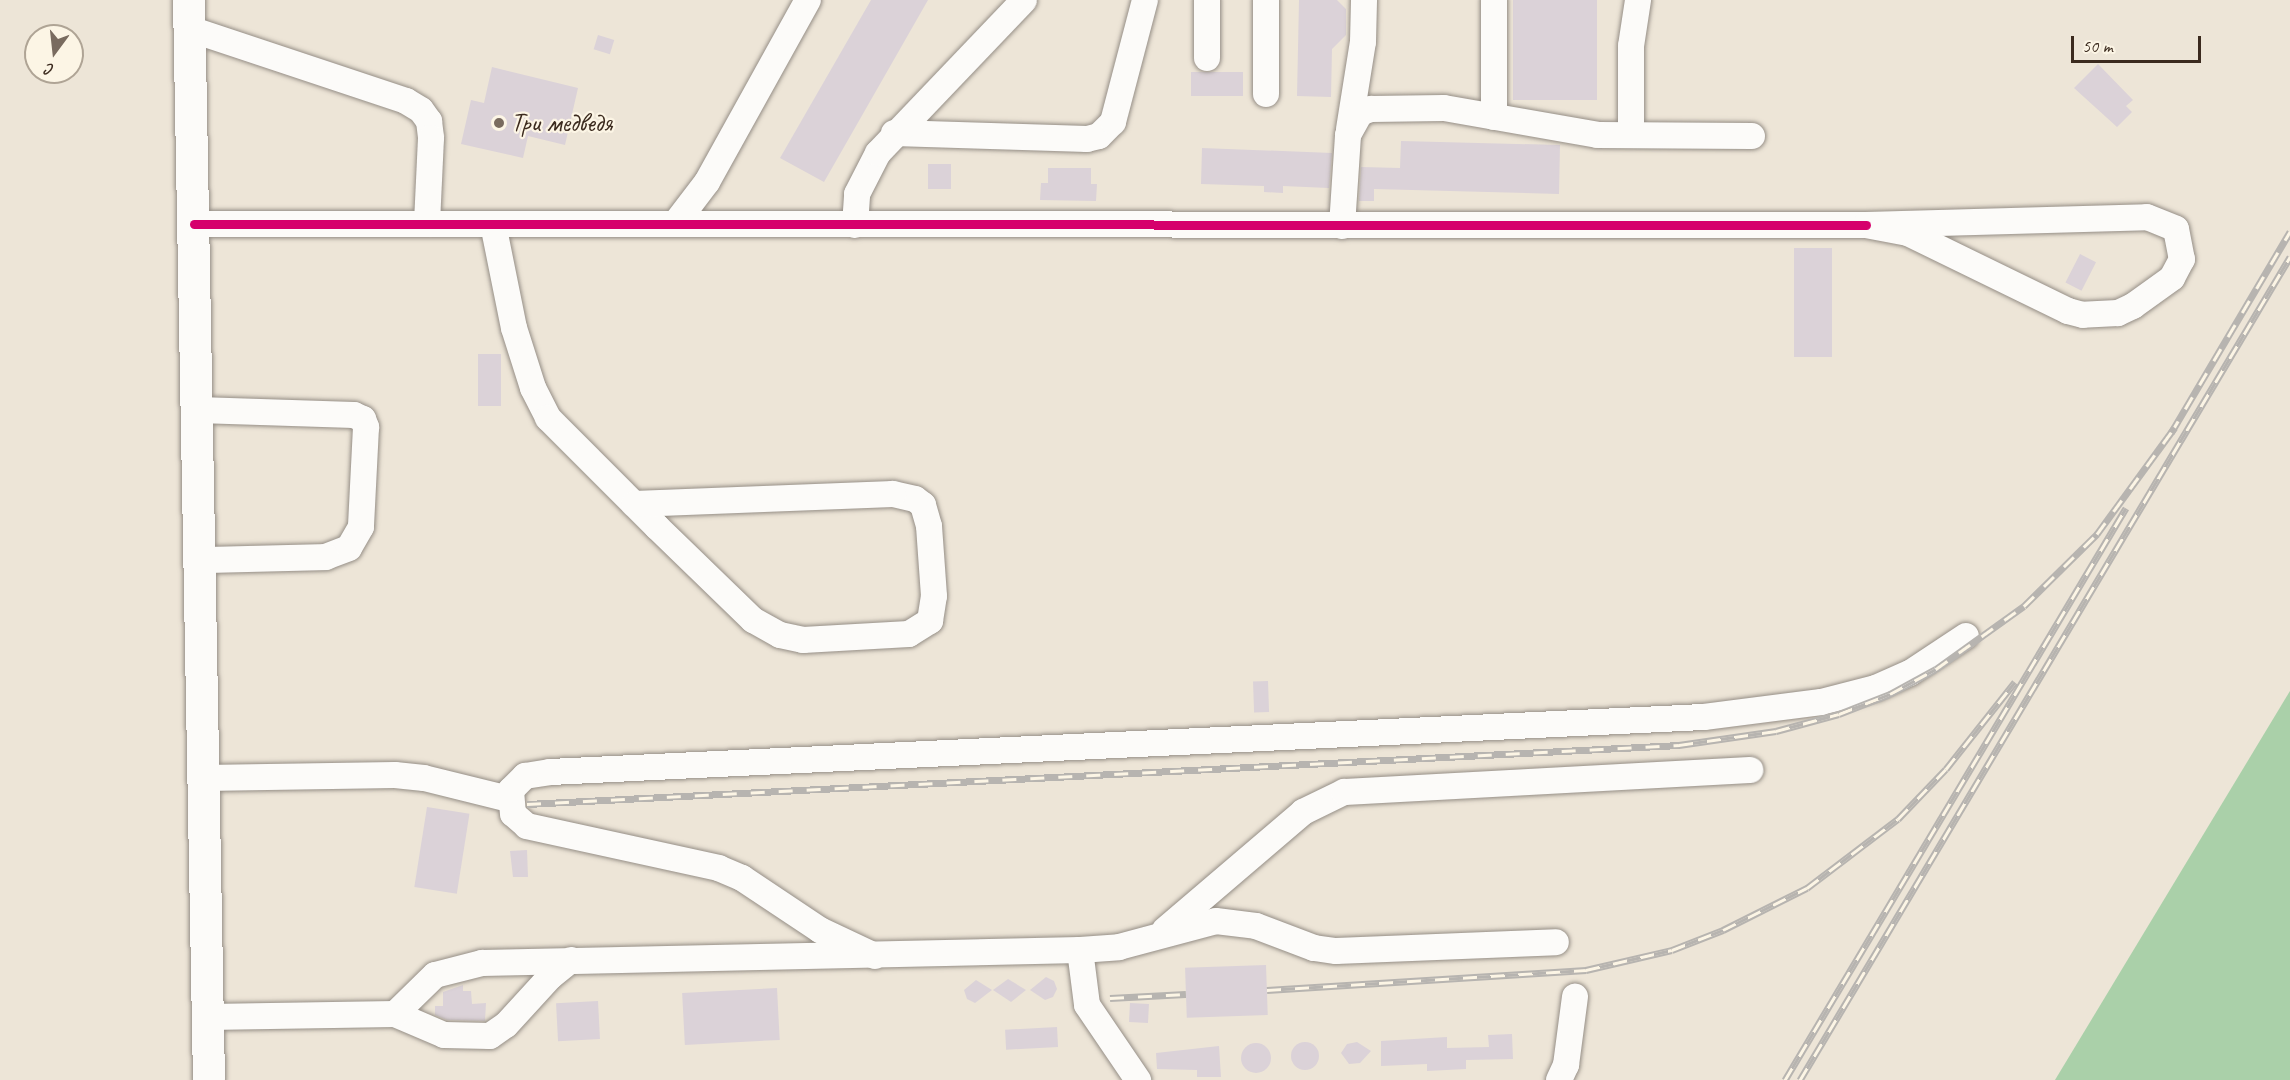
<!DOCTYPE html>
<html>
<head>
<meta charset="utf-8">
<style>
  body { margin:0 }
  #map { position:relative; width:2290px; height:1080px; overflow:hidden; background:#ede5d7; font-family:Caveat,sans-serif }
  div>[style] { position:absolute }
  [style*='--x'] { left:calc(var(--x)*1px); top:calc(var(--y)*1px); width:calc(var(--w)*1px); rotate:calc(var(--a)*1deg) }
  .forest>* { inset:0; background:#aad0a9 }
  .building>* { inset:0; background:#dbd2d8; transform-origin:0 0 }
  .round { border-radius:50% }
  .roads { filter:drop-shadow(0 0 2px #958e86) drop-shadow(0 0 2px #958e86) }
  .minor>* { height:26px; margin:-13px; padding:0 13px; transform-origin:13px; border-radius:13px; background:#fcfbf9 }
  .major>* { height:32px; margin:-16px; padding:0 16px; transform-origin:16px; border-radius:16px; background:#fcfbf9 }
  .rail>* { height:7px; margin-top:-3.5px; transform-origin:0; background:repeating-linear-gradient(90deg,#fcf5e5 0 14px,#b7b4b0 0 28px); box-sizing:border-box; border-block:2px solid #b7b4b0 }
  .cycleway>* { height:9px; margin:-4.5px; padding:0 4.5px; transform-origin:4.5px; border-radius:4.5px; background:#d6006c }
  .dots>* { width:16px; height:16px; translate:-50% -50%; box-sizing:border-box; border:3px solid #fcf5e5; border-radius:50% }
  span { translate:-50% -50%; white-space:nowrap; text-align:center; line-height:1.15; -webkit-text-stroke:4.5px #fcf5e5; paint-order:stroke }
  .poi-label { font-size:26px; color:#3b2a1e }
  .left { translate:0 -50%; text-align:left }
  .north { position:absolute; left:24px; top:24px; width:60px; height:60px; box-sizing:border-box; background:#fcf5e5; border:2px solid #afa495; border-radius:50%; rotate:195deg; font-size:16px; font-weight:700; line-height:24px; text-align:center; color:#3b2a1e }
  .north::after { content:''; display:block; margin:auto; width:21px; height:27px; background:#796b5f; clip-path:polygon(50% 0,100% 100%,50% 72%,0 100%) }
  .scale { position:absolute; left:2071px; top:36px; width:130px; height:27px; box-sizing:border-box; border:3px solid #3b2a1e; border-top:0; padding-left:8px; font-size:18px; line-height:21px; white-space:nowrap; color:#3b2a1e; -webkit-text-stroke:4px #fcf5e5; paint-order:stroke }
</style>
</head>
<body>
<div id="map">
  <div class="forest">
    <div style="clip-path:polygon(2290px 691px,2290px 1080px,2055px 1080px)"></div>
  </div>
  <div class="building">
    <div style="clip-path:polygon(871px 0,928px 0,824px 182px,780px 158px)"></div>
    <div style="clip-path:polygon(1299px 0,1337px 0,1346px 9px,1346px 35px,1332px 49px,1331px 97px,1297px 96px)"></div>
    <div style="left:1513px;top:0;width:84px;height:100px"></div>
    <div style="left:598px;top:35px;width:17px;height:15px;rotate:17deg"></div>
    <div style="clip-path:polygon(2098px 64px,2133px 100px,2126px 106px,2132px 112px,2117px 127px,2074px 88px)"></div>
    <div style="clip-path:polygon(492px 67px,578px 88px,565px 145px,528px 136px,523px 158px,461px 144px,471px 100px,484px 103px)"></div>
    <div style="left:1243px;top:72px;width:24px;height:52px;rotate:90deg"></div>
    <div style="clip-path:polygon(1401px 141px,1560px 145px,1559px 194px,1374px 189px,1374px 201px,1359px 201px,1361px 167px,1400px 168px)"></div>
    <div style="clip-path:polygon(1202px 148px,1332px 153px,1329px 188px,1283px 186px,1283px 193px,1264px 192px,1264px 186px,1201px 184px)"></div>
    <div style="left:928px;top:164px;width:23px;height:25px"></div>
    <div style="clip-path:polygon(1048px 168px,1091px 168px,1091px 184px,1097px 184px,1096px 201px,1040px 200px,1041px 183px,1048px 183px)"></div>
    <div style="left:1794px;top:248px;width:38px;height:109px"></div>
    <div style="left:2080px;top:254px;width:18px;height:32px;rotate:27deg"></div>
    <div style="left:478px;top:354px;width:23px;height:52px"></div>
    <div style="left:1268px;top:681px;width:31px;height:15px;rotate:88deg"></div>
    <div style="left:427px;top:807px;width:43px;height:81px;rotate:9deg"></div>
    <div style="clip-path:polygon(527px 850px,528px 877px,513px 877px,510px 851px)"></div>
    <div style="left:1266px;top:965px;width:50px;height:81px;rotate:88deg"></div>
    <div style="clip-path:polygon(1046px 977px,1054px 981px,1057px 989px,1053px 997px,1045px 1000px,1030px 990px)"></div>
    <div style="clip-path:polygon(1008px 979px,1026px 990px,1011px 1002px,993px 990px)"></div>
    <div style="clip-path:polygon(976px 980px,992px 990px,975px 1003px,967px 999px,964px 990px)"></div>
    <div style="clip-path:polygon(463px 985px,463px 991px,471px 991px,472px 1004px,486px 1003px,485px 1021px,447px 1020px,435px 1015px,435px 1006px,443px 1006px,443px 992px)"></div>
    <div style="left:777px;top:988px;width:52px;height:95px;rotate:87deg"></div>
    <div style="left:598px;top:1001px;width:38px;height:42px;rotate:87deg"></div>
    <div style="left:1130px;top:1003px;width:19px;height:19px;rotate:3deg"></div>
    <div style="left:1057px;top:1027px;width:20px;height:52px;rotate:87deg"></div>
    <div style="clip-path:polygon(1512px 1034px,1513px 1059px,1466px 1060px,1466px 1069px,1427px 1071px,1427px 1064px,1381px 1066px,1381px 1041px,1447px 1037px,1447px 1048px,1489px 1047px,1488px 1035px)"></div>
    <div class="round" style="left:1291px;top:1042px;width:28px;height:28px"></div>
    <div style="clip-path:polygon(1357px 1042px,1371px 1051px,1360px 1063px,1349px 1064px,1341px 1053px,1347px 1044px)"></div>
    <div class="round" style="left:1241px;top:1043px;width:30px;height:30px"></div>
    <div style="clip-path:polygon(1219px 1046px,1221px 1077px,1197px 1077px,1197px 1070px,1157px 1069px,1156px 1053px)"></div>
  </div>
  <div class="roads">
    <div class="minor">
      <div style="--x:1207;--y:0;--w:58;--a:90"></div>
      <div style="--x:190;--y:29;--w:228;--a:18.4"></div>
      <div style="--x:406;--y:101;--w:17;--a:31"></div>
      <div style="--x:421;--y:110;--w:14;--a:54"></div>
      <div style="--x:429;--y:121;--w:17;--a:83"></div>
      <div style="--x:431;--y:138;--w:86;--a:92.7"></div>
      <div style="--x:1266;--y:94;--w:94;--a:-90"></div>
      <div style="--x:1494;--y:117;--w:117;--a:-90"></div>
      <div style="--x:1349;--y:129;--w:88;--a:-80.9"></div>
      <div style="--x:1363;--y:42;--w:42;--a:-88.6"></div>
      <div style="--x:894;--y:133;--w:193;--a:1.8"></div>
      <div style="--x:1087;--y:139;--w:12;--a:-14"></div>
      <div style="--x:1099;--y:136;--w:20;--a:-45"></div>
      <div style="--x:1113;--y:122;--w:126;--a:-75.3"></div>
      <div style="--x:1631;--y:135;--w:89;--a:-90"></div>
      <div style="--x:1631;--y:46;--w:47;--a:-81.3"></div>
      <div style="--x:194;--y:224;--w:1672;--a:0.03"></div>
      <div style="--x:1866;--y:225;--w:281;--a:-1.6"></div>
      <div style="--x:2147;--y:217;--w:31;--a:22"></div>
      <div style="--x:2176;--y:229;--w:31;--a:79"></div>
      <div style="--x:2182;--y:259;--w:21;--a:118"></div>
      <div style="--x:2172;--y:278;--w:48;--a:144.3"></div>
      <div style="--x:2133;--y:306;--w:17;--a:155"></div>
      <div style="--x:2118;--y:313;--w:35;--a:177"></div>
      <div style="--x:2083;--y:315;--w:16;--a:-165"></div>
      <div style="--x:2068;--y:311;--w:178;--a:-154"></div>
      <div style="--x:1908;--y:233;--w:43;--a:-169.2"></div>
      <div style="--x:493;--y:224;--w:106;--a:78.6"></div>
      <div style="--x:514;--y:328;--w:63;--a:72.4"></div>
      <div style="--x:533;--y:388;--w:34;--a:63"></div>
      <div style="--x:548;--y:418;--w:154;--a:45"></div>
      <div style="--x:657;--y:527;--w:134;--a:44.1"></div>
      <div style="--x:753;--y:620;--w:31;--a:29"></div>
      <div style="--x:780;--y:635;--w:24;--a:12"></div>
      <div style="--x:803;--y:640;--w:106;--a:-3.2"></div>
      <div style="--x:909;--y:634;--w:25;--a:-32"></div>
      <div style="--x:930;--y:621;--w:25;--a:-81"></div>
      <div style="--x:934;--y:596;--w:70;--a:-94.1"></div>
      <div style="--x:929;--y:526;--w:22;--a:-106"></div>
      <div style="--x:923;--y:505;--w:10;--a:-143"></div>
      <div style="--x:915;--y:499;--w:23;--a:-167"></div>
      <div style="--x:893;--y:494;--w:259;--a:177.8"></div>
      <div style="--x:675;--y:224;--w:53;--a:-52.7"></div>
      <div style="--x:707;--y:182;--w:208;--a:-61"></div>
      <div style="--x:855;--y:225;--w:31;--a:-86"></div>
      <div style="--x:857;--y:194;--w:46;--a:-62.9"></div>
      <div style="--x:878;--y:153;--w:211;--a:-46.3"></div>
      <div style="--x:1342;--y:226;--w:91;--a:-86.2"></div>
      <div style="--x:1348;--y:135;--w:25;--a:-61"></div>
      <div style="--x:1360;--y:113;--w:12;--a:-20"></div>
      <div style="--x:1371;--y:109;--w:73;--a:-0.8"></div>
      <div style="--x:1444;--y:108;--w:156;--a:9.9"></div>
      <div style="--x:1598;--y:135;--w:154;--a:0.4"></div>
      <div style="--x:198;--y:410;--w:156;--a:1.8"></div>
      <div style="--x:354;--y:415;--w:10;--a:24"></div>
      <div style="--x:363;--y:419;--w:9;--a:69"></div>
      <div style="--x:366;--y:427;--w:100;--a:92.9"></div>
      <div style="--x:361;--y:527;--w:24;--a:120"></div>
      <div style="--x:349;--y:548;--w:25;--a:159"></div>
      <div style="--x:326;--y:557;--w:126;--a:178.6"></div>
      <div style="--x:204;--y:778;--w:191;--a:-0.9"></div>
      <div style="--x:395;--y:775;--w:29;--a:6"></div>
      <div style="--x:424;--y:778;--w:88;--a:13.9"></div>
      <div style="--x:1165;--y:930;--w:182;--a:-40.5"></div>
      <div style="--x:1303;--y:812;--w:46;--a:-26"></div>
      <div style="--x:1344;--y:792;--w:407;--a:-3.1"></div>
      <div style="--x:1080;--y:950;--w:55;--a:82.7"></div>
      <div style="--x:1087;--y:1005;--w:91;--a:55.8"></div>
      <div style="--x:875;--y:956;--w:61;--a:-154.7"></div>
      <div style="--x:820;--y:930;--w:94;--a:-146.3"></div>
      <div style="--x:742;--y:878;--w:25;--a:-157"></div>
      <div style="--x:719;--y:868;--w:197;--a:-167.7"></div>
      <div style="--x:527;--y:826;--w:18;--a:-139"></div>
      <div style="--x:513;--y:814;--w:24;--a:-95"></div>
      <div style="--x:511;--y:790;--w:20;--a:-45"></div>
      <div style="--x:525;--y:776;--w:25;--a:-9"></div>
      <div style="--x:550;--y:772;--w:1155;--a:-2.73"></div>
      <div style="--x:1704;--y:717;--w:118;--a:-7.3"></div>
      <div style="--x:1821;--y:702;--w:57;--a:-14.3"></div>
      <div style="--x:1876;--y:688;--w:37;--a:-24"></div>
      <div style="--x:1910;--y:673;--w:67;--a:-33.5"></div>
      <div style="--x:395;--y:1014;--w:53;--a:23.2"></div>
      <div style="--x:444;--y:1035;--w:46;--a:1.2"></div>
      <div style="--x:490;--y:1036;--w:19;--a:-35"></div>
      <div style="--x:506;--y:1025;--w:65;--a:-47.5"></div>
      <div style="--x:550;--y:977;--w:27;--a:-39"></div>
      <div style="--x:208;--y:1017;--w:187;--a:-0.9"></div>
      <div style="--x:395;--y:1014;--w:56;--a:-44.3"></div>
      <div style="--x:435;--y:975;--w:49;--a:-14.3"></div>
      <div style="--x:482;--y:963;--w:598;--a:-1.25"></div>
      <div style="--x:1080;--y:950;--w:39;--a:-4"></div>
      <div style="--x:1119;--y:947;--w:100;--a:-15"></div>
      <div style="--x:1216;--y:921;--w:40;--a:7.1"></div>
      <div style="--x:1256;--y:926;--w:62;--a:20.8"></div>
      <div style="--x:1314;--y:948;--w:22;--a:8"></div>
      <div style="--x:1336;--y:951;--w:220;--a:-2.3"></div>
      <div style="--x:1559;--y:1080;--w:17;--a:-65"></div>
      <div style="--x:1566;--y:1065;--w:69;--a:-82.5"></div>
    </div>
    <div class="major">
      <div style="--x:189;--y:0;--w:1080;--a:88.94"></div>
    </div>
  </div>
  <div class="rail">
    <div style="--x:2171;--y:433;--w:234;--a:-59.4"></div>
    <div style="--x:527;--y:804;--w:1154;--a:-2.93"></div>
    <div style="--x:1679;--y:745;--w:98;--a:-8.2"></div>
    <div style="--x:1776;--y:731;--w:65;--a:-15.1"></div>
    <div style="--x:1839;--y:714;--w:55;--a:-21.4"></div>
    <div style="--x:1890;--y:694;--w:52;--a:-28.5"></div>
    <div style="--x:1936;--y:669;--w:108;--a:-35.6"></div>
    <div style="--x:2024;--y:606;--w:103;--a:-44.6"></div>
    <div style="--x:2097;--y:534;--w:132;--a:-53.9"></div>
    <div style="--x:1267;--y:990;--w:320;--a:-3.6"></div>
    <div style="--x:1586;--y:970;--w:88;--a:-13.1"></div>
    <div style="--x:1672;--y:950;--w:55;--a:-21.4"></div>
    <div style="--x:1723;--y:930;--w:94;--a:-26.6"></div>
    <div style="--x:1807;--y:888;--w:114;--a:-37.2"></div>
    <div style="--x:1898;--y:819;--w:69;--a:-46.2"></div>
    <div style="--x:1946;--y:769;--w:111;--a:-51.6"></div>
    <div style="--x:1110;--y:998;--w:76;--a:-3"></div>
    <div style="--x:1785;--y:1080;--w:666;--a:-59.2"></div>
    <div style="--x:1800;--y:1080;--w:958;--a:-59.23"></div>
  </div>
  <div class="cycleway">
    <div style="--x:194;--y:224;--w:1672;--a:0.03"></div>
  </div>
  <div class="dots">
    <div style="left:499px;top:123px;background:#796b5f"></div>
  </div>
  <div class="poi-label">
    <span class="left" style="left:511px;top:123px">Три медведя</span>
  </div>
  <div class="north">С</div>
  <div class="scale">50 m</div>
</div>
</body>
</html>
